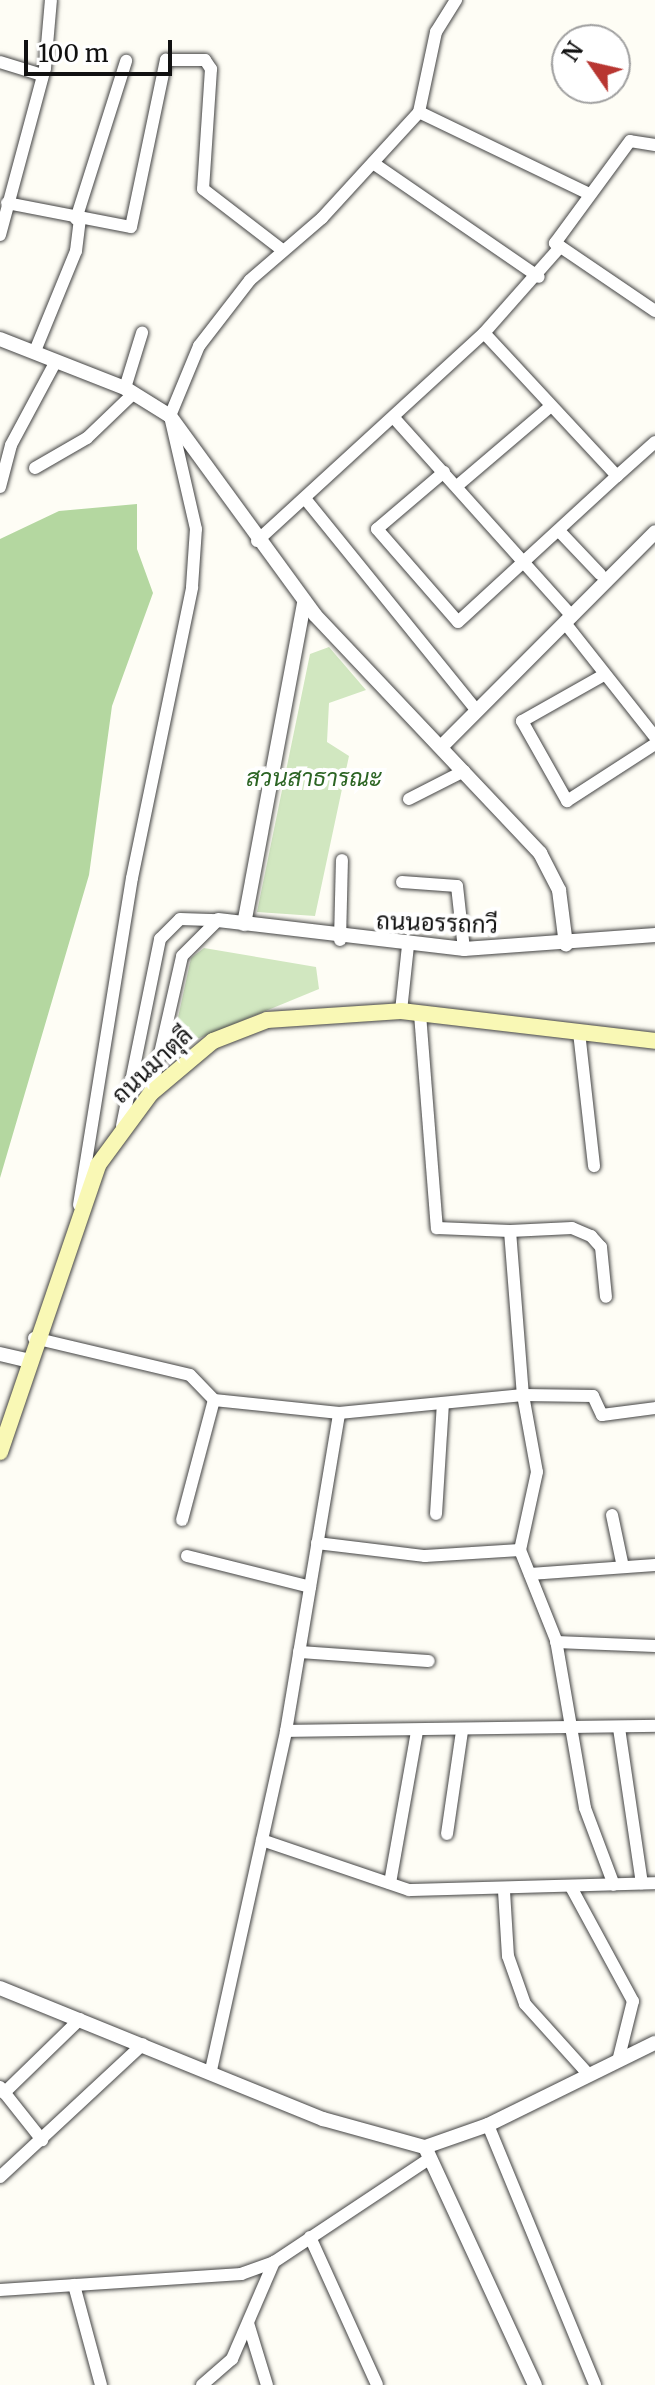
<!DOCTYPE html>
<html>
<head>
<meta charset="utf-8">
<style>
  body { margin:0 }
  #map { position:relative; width:655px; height:2385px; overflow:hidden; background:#fefdf5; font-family:Merriweather,Sarabun,serif }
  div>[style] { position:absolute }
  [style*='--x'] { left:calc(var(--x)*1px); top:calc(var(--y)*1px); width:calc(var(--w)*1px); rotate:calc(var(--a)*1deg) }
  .green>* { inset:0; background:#d1e7c0 }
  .forest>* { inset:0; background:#b4d7a0 }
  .roads { filter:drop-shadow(0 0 2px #444) drop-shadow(0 0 2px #444) }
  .minor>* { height:12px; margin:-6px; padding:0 6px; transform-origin:6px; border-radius:6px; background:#fff }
  .tertiary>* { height:14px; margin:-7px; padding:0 7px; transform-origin:7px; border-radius:7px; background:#fff }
  .secondary>* { height:16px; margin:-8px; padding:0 8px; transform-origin:8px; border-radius:8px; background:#f9f8b5 }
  span { translate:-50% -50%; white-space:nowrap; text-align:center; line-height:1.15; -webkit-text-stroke:8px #fff; paint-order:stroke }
  .park-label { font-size:24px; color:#2c6524; font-style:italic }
  .street-label { font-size:24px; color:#111 }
  .north { position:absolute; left:551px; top:24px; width:80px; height:80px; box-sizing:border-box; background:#fff; border:2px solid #a0a0a0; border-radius:50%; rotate:304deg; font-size:22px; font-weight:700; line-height:32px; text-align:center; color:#111 }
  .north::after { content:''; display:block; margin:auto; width:28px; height:36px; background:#b83631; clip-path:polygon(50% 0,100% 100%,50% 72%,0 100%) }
  .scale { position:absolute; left:24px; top:40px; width:148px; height:36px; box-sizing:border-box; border:4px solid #111; border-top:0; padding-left:10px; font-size:24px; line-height:28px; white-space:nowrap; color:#111; -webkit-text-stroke:6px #fff; paint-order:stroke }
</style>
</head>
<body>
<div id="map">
  <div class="green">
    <div style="clip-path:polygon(329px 647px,366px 690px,329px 703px,327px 742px,349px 756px,315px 916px,257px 912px,310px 654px)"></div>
    <div style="clip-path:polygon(204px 948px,316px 967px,319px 989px,185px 1044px,174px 1036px,191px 958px)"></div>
  </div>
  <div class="forest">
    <div style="clip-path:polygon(137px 504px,137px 549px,153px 593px,112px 706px,89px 875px,0 1178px,0 539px,59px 511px)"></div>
  </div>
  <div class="roads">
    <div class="minor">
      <div style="--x:0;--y:62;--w:44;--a:17.2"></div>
      <div style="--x:419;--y:112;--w:187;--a:25.7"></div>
      <div style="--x:655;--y:145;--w:25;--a:-171"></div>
      <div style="--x:630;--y:141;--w:127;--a:126.3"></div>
      <div style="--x:555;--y:243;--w:121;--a:34.2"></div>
      <div style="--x:373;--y:163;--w:201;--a:34.5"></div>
      <div style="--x:7;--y:203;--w:126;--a:11"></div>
      <div style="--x:131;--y:227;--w:171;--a:-78.2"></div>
      <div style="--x:166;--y:60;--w:39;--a:0"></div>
      <div style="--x:205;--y:60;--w:11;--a:56"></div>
      <div style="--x:211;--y:69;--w:120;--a:93.8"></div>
      <div style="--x:203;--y:189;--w:98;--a:37.6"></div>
      <div style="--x:76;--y:219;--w:166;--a:-72.4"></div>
      <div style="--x:0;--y:235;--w:173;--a:-74.9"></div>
      <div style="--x:45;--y:68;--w:68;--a:-85"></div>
      <div style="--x:35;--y:351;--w:108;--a:-67.7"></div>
      <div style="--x:76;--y:251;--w:31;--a:-83"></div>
      <div style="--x:125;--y:388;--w:58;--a:-72.8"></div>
      <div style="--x:395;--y:419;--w:265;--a:48.1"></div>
      <div style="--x:35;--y:468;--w:60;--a:-30"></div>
      <div style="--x:87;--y:438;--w:65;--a:-43.8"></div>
      <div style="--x:444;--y:472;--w:88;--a:139.6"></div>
      <div style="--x:377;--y:529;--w:123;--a:48.9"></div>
      <div style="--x:458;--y:622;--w:216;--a:-42.6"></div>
      <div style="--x:617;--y:476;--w:195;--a:-132.9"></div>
      <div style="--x:617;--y:476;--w:51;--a:-41.8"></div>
      <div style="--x:457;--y:486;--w:123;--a:-40.4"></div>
      <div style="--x:0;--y:487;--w:43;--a:-75.3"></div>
      <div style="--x:11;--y:445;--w:95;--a:-61.8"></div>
      <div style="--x:307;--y:501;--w:270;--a:51"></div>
      <div style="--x:561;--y:533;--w:57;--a:46.4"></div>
      <div style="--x:257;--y:541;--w:308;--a:-42.5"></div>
      <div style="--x:484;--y:333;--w:115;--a:-48.5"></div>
      <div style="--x:565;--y:623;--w:145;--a:51.7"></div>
      <div style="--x:602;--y:676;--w:92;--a:150.6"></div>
      <div style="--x:522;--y:721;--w:92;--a:60.6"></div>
      <div style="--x:567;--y:801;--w:105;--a:-32.9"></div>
      <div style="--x:409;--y:799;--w:62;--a:-27"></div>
      <div style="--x:402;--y:882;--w:55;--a:4.2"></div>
      <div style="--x:457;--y:886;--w:63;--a:83.7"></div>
      <div style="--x:340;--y:940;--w:80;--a:-88.6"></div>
      <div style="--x:401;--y:1011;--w:65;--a:-83.9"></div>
      <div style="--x:420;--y:1014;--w:215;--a:85.5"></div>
      <div style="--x:437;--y:1228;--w:73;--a:2.4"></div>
      <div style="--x:510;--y:1231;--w:165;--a:85.5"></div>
      <div style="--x:523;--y:1395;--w:78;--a:79.7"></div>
      <div style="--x:537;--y:1472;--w:80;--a:102.3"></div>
      <div style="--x:520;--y:1550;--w:97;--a:68.2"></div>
      <div style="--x:556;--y:1640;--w:170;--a:80.2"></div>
      <div style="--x:585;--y:1808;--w:82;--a:69.4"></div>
      <div style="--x:579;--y:1032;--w:135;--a:83.6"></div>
      <div style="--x:151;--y:1093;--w:140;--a:-77.2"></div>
      <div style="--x:182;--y:956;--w:51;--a:-45"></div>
      <div style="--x:122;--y:1126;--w:191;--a:-78.5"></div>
      <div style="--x:160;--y:939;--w:28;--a:-45"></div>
      <div style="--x:180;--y:919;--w:38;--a:2"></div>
      <div style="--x:79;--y:1205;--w:331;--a:-80.8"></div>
      <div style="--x:132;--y:878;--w:297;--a:-78.3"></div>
      <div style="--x:192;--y:587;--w:58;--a:-86.1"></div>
      <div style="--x:196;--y:529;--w:116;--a:-103"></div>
      <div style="--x:170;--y:416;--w:76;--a:-67.5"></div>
      <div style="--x:199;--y:346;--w:83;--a:-52.3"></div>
      <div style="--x:250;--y:280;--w:95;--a:-40.7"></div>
      <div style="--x:322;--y:218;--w:144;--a:-47.5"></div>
      <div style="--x:419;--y:112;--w:82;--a:-78"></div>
      <div style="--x:436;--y:32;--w:38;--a:-58"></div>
      <div style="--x:510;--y:1231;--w:62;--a:-2.8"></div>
      <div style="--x:572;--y:1228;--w:21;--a:23"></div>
      <div style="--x:591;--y:1236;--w:15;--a:48"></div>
      <div style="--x:601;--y:1247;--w:50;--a:84.3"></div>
      <div style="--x:34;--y:1338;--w:160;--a:13.3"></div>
      <div style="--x:190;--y:1375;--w:35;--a:46"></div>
      <div style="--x:214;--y:1400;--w:126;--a:5.9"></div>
      <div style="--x:339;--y:1413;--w:185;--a:-5.6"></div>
      <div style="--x:523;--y:1395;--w:70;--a:0.8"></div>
      <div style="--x:593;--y:1396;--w:21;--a:65"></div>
      <div style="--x:602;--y:1415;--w:53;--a:-7.5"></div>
      <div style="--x:436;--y:1514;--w:111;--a:-86.4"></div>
      <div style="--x:612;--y:1515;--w:53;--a:78.1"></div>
      <div style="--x:182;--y:1520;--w:124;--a:-75.1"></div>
      <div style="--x:317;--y:1543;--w:109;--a:6.9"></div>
      <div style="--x:425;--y:1556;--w:95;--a:-3.6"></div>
      <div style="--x:187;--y:1556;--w:127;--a:14.1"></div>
      <div style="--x:530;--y:1574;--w:125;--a:-4.1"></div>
      <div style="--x:556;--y:1642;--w:99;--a:2.3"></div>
      <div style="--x:299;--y:1652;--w:130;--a:4"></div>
      <div style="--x:619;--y:1728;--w:157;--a:81.6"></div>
      <div style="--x:286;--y:1731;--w:369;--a:-0.8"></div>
      <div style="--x:447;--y:1834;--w:104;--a:-81.7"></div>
      <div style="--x:262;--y:1840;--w:155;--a:18.8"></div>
      <div style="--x:409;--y:1890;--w:246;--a:-1.6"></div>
      <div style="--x:390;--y:1883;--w:153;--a:-79.9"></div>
      <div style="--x:571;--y:1887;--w:130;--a:61.5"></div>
      <div style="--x:633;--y:2001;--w:62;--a:104"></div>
      <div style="--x:504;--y:1891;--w:65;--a:86.5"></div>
      <div style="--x:508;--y:1956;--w:51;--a:70.5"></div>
      <div style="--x:525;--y:2004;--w:96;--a:48"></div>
      <div style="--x:211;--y:2070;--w:347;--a:-77.5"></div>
      <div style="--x:286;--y:1731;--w:322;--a:-80.5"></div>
      <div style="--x:0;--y:2087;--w:68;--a:51.6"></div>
      <div style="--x:4;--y:2093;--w:106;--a:-44.2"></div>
      <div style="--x:488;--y:2125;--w:281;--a:67.6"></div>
      <div style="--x:0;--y:2177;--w:195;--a:-42.9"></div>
      <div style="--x:310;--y:2237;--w:162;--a:65.6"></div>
      <div style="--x:74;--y:2285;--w:104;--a:74.9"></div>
      <div style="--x:0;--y:2290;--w:242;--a:-3.8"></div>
      <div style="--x:241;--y:2274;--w:35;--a:-20"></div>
      <div style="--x:274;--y:2262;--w:186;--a:-33.6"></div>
      <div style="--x:248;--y:2323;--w:65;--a:73"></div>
      <div style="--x:202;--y:2385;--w:40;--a:-41"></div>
      <div style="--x:232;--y:2359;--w:106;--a:-66.6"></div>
    </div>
    <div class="tertiary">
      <div style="--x:0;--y:339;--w:134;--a:21.4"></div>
      <div style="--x:125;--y:388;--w:53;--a:31.9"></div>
      <div style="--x:170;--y:416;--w:246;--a:53.9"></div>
      <div style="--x:315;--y:615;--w:328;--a:46.6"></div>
      <div style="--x:540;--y:853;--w:42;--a:62.8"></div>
      <div style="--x:559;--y:890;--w:55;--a:82.7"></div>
      <div style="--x:441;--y:747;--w:303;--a:-45.1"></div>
      <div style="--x:218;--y:920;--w:248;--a:6.7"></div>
      <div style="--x:464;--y:949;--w:192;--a:-4.2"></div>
      <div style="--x:244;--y:924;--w:328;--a:-79.4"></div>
      <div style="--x:0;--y:1354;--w:27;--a:13"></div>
      <div style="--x:0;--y:1988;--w:349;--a:22.1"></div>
      <div style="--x:323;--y:2119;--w:106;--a:15.4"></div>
      <div style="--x:425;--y:2147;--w:67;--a:-19.2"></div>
      <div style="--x:488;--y:2125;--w:186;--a:-26.2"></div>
      <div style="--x:425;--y:2147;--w:262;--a:65.2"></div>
    </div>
    <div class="secondary">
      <div style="--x:0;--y:1452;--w:303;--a:-71.1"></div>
      <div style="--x:98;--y:1165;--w:89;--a:-53.6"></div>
      <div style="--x:151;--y:1093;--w:81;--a:-40"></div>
      <div style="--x:213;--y:1041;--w:58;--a:-21.3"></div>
      <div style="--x:267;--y:1020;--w:134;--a:-3.8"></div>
      <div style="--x:401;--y:1011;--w:256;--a:6.7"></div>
    </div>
  </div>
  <div class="park-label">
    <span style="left:314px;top:778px">สวนสาธารณะ</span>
  </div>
  <div class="street-label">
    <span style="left:437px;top:923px;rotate:2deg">ถนนอรรถกวี</span>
    <span style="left:152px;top:1065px;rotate:-43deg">ถนนมาตุลี</span>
  </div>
  <div class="north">N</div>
  <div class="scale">100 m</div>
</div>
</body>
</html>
